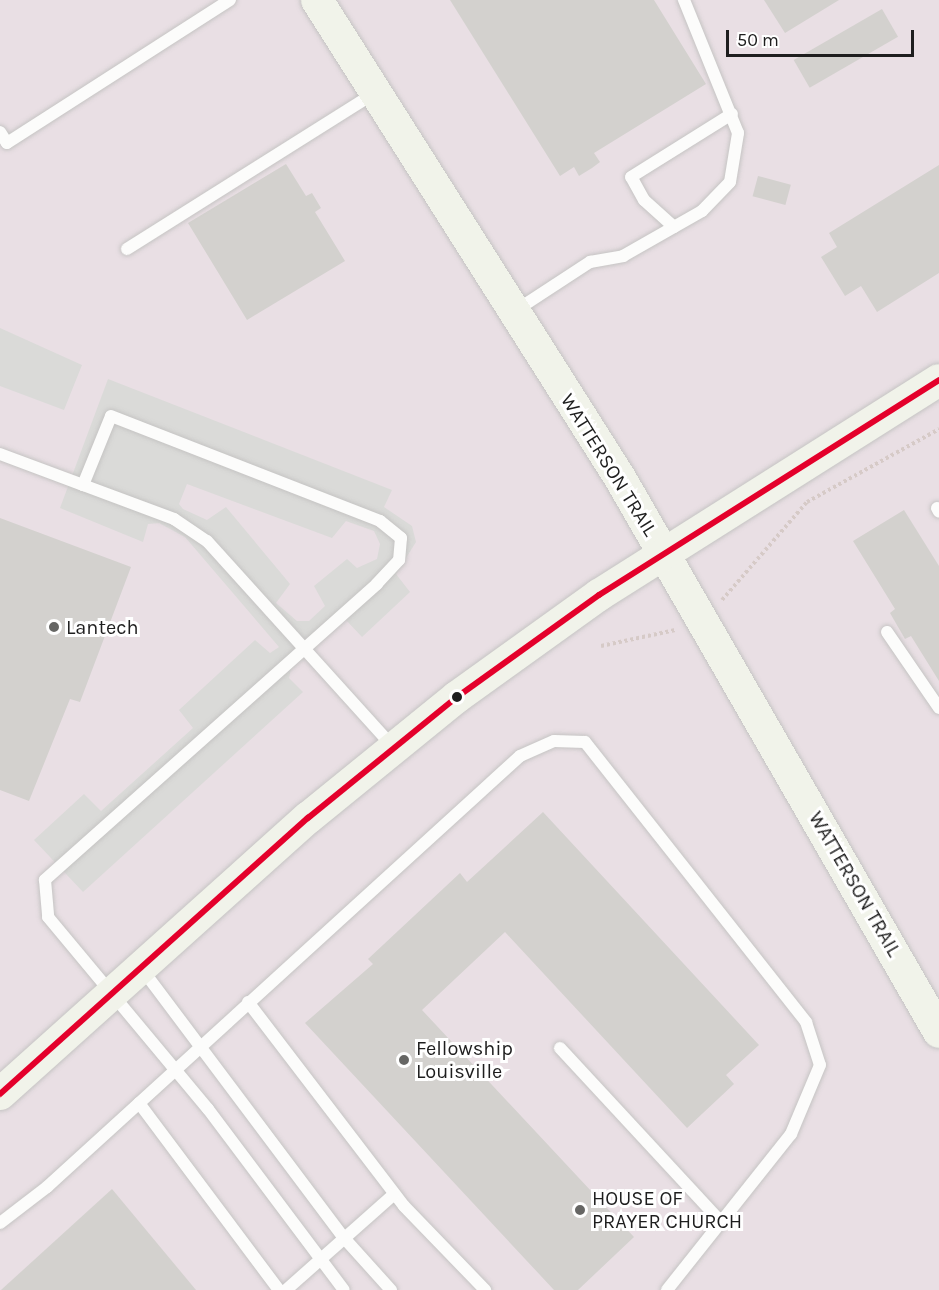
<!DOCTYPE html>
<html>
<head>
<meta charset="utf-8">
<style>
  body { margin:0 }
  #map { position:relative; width:939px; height:1290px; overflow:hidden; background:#ecebe7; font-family:Karla,sans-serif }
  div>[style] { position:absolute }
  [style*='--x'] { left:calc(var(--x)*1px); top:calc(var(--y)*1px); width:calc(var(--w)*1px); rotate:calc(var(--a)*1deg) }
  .industrial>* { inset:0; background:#e9dfe4; transform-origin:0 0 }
  .religious>* { inset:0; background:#dadad8 }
  .building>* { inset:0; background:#d3d1ce; transform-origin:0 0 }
  .path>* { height:4px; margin-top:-2px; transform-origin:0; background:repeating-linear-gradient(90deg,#d6cac7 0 3px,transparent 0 6px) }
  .roads { filter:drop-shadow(0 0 2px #c5c4c3) drop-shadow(0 0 2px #c5c4c3) }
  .lane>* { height:12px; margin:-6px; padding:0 6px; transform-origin:6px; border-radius:6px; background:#fcfcfb }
  .secondary>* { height:32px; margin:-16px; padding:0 16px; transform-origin:16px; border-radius:16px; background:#f1f3ea }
  .bus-1>* { height:6px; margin:-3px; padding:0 3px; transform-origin:3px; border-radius:3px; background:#e4002b }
  .dots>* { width:16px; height:16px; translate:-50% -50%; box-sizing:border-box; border:3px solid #fff; border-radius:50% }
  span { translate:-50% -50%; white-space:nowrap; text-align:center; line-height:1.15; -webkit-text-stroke:6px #fff; paint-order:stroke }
  .street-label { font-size:20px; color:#1e1e1e }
  .poi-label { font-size:20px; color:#1e1e1e }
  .left { translate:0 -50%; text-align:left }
  .scale { position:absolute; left:726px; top:30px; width:188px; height:27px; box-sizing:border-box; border:3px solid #1e1e1e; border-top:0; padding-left:8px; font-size:18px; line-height:21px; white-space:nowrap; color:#1e1e1e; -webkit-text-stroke:4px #fff; paint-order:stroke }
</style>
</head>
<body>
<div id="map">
  <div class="industrial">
    <div style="left:0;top:0;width:939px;height:1290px"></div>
  </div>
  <div class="religious">
    <div style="clip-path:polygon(0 328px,82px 365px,64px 410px,0 386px)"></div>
    <div style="clip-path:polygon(evenodd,108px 379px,392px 490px,384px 507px,412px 526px,416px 542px,396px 574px,410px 592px,362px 637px,345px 619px,291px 669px,289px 678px,303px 692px,83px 892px,34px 840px,84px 794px,101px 811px,193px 728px,179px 710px,255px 640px,270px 653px,279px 647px,185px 537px,159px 523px,148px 524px,143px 542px,60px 508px,108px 379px,187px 484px,332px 538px,346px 521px,374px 531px,380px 544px,377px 559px,357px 568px,347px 559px,314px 586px,325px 606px,309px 621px,297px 621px,276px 603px,290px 584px,226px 507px,207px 520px,183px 509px,179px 504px,187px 484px)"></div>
  </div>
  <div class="building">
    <div style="clip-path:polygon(450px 0,654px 0,706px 84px,594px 153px,600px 162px,592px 168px,579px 176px,574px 167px,560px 176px)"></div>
    <div style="clip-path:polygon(764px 0,839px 0,785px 33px)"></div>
    <div style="left:882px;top:9px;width:32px;height:102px;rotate:60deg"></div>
    <div style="clip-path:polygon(286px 164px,306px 196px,312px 193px,321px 208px,315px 212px,345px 261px,247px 320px,188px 223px)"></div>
    <div style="clip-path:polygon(939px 165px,939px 273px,877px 312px,861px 286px,845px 296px,821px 257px,837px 247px,829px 233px)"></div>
    <div style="left:758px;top:176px;width:34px;height:21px;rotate:15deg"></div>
    <div style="clip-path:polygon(904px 510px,939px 566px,939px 681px,911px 636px,905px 639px,890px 613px,895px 609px,853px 541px)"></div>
    <div style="clip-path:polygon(0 518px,131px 567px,80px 702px,70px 699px,29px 801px,0 790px)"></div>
    <div style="clip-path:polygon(543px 812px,759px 1045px,726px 1075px,734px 1084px,687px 1128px,505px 932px,422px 1010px,634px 1237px,578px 1290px,554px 1290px,305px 1023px,373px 964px,368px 959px,460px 873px,467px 882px)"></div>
    <div style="clip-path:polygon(112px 1189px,196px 1290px,1px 1290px)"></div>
  </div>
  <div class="path">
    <div style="--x:722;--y:600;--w:130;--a:-49.1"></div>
    <div style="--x:807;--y:502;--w:151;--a:-28.9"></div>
    <div style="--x:601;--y:646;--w:76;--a:-12.2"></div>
  </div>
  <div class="roads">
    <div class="lane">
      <div style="--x:0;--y:132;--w:13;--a:58"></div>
      <div style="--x:7;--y:143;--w:265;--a:-32.7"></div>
      <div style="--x:674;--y:227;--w:40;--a:-138"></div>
      <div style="--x:644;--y:200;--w:26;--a:-119"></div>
      <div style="--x:631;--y:177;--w:119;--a:-32"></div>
      <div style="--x:127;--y:249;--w:293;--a:-32.2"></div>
      <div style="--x:515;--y:311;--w:90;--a:-33.2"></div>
      <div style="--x:590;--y:262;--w:34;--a:-10"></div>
      <div style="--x:623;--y:256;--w:91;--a:-29.7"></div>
      <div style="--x:702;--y:211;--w:40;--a:-46"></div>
      <div style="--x:730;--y:182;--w:50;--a:-80.7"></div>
      <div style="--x:738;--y:133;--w:144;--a:-112.1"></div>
      <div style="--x:0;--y:454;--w:89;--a:20.5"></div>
      <div style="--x:83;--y:485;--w:74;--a:-67.9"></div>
      <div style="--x:111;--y:416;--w:289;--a:21.3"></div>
      <div style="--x:380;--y:521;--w:27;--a:39"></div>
      <div style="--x:401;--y:538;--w:22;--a:95"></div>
      <div style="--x:399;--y:560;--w:33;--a:133"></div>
      <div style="--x:377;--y:584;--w:445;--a:138.3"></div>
      <div style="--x:45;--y:880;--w:37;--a:85"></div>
      <div style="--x:48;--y:917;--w:250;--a:50.2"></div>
      <div style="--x:208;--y:1109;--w:226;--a:53.1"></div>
      <div style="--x:83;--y:485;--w:97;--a:20.5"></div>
      <div style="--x:174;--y:519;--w:40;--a:34"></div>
      <div style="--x:207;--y:541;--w:278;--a:47.9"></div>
      <div style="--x:937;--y:508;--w:4;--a:63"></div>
      <div style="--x:887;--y:632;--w:92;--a:55.6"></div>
      <div style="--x:142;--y:969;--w:338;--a:53.1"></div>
      <div style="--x:345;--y:1239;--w:69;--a:48"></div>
      <div style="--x:248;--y:1002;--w:257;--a:52.6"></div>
      <div style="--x:404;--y:1206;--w:117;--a:46"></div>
      <div style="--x:560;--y:1048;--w:238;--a:47.2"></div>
      <div style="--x:139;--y:1103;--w:234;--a:53.2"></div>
      <div style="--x:0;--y:1223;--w:59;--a:-37.5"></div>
      <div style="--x:47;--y:1187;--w:640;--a:-42.34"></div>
      <div style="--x:520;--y:756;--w:37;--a:-24"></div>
      <div style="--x:554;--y:741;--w:31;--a:2"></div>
      <div style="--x:585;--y:742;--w:357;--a:51.7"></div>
      <div style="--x:806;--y:1022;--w:45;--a:72"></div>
      <div style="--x:820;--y:1065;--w:75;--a:112.8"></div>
      <div style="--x:791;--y:1134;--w:199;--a:128.5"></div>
      <div style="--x:286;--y:1290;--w:144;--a:-41.6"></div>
    </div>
    <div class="secondary">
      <div style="--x:317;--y:0;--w:566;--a:57.63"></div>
      <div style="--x:620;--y:478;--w:639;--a:60.07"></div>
      <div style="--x:0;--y:1094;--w:414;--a:-41.9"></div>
      <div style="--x:308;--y:818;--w:192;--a:-39.1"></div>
      <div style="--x:457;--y:697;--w:175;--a:-35.7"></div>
      <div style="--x:599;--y:595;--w:402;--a:-32.3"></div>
    </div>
  </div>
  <div class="bus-1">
    <div style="--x:0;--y:1094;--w:414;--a:-41.9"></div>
    <div style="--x:308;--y:818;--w:192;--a:-39.1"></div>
    <div style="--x:457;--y:697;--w:175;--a:-35.7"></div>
    <div style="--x:599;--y:595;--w:402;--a:-32.3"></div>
  </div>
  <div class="dots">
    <div style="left:54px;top:627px;background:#666664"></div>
    <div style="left:457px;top:697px;background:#1e1e1e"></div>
    <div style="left:404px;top:1060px;background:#666664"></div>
    <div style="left:580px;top:1210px;background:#666664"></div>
  </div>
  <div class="street-label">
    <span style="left:609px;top:465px;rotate:58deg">WATTERSON TRAIL</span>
    <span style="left:855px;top:884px;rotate:60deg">WATTERSON TRAIL</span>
  </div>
  <div class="poi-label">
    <span class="left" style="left:66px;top:627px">Lantech</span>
    <span class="left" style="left:416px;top:1060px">Fellowship<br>Louisville</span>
    <span class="left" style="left:592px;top:1210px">HOUSE OF<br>PRAYER CHURCH</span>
  </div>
  <div class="scale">50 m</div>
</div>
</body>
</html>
